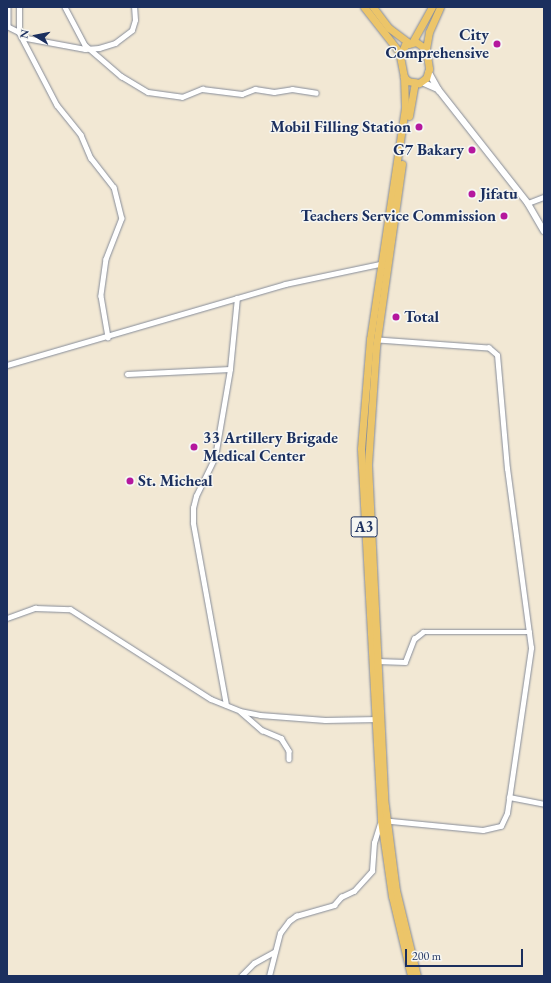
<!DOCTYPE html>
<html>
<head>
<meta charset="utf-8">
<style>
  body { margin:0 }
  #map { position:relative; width:551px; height:983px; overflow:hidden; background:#f2e8d4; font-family:"EB Garamond",serif }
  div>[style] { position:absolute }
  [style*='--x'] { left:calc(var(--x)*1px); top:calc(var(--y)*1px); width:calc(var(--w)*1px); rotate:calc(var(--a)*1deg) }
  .roads { filter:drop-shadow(0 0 1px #868c99) drop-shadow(0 0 1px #868c99) }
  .minor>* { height:4.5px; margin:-2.25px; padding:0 2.25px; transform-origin:2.25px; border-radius:2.25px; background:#fff }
  .tertiary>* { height:5.5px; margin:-2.75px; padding:0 2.75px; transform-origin:2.75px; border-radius:2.75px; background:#fff }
  .trunk>* { height:7px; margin:-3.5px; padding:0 3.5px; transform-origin:3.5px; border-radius:3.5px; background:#ecc569 }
  .dots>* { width:11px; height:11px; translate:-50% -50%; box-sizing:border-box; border:2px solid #f6f6f2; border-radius:50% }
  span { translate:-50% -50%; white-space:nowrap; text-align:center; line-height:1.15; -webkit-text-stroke:3px #f6f6f2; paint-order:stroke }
  .shield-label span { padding:1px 3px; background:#f6f6f2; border:1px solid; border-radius:3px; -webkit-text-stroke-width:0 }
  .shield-label { font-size:15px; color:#1b2f5e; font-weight:700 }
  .poi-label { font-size:16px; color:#1b2f5e; font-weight:700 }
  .right { translate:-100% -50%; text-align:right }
  .left { translate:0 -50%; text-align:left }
  .frame { position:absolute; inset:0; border:8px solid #1b2f5e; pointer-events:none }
  .north { position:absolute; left:16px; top:16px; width:40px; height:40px; -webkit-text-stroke:3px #f6f6f2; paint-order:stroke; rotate:280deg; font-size:11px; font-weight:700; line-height:16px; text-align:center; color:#1b2f5e }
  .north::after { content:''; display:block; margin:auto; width:14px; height:18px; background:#1b2f5e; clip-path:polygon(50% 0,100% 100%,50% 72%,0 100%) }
  .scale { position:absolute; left:405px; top:949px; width:118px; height:18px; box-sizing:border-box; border:2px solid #1b2f5e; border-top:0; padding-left:5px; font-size:12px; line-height:14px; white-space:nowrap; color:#1b2f5e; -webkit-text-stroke:3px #f6f6f2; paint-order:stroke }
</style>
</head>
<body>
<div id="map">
  <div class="roads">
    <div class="minor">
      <div style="--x:8;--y:7;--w:19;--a:90"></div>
      <div style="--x:65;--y:7;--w:43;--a:62.2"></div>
      <div style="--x:85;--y:45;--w:48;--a:40.7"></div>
      <div style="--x:121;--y:76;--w:31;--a:31"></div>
      <div style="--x:148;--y:92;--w:34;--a:8"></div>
      <div style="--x:182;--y:97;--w:22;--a:-22"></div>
      <div style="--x:202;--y:89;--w:40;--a:7.1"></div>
      <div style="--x:242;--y:94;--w:14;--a:-21"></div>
      <div style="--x:255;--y:89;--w:19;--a:9"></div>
      <div style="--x:274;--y:92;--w:18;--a:-9"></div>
      <div style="--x:292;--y:89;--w:24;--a:9"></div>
      <div style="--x:7;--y:26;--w:13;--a:27"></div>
      <div style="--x:19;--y:32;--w:82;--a:62.5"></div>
      <div style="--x:57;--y:105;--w:38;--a:51"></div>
      <div style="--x:81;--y:135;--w:25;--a:67"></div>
      <div style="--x:91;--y:158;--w:37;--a:52"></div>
      <div style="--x:114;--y:187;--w:32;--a:76"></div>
      <div style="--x:122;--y:218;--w:44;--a:111.3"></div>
      <div style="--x:106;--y:259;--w:37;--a:98"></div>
      <div style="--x:101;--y:296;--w:42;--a:80.3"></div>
      <div style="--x:19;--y:32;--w:25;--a:-90"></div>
      <div style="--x:21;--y:37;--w:65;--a:10.6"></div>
      <div style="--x:85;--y:49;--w:14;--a:-4"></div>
      <div style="--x:99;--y:48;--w:17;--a:-17"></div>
      <div style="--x:115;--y:43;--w:21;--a:-37"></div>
      <div style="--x:132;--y:30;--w:10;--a:-73"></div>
      <div style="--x:135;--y:20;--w:13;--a:-94"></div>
      <div style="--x:528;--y:203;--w:17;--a:-21"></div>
      <div style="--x:7;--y:365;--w:290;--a:-16.2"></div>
      <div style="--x:285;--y:284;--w:97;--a:-11.9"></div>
      <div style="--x:127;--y:374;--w:103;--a:-2.8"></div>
      <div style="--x:7;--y:618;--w:30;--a:-20"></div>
      <div style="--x:35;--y:608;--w:35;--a:2"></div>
      <div style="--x:70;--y:609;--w:167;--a:32.6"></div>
      <div style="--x:211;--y:699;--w:31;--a:22"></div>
      <div style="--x:240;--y:711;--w:20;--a:11"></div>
      <div style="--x:260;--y:715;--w:65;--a:4.4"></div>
      <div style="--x:325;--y:720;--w:53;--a:-1.1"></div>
      <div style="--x:377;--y:661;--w:28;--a:2"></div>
      <div style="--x:405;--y:662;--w:25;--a:-69"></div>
      <div style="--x:414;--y:639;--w:11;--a:-38"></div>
      <div style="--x:423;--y:632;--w:107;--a:0"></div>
      <div style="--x:226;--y:705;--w:185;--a:-100.3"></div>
      <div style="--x:193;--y:523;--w:15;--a:-90"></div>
      <div style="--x:193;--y:508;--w:12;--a:-76"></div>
      <div style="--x:196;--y:496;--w:43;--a:-64"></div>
      <div style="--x:215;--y:457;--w:89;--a:-80.3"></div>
      <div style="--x:230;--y:369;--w:71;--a:-84.4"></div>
      <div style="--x:241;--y:712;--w:28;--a:41"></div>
      <div style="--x:262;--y:730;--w:21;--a:23"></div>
      <div style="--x:281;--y:738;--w:15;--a:58"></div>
      <div style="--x:289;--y:751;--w:8;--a:90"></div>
      <div style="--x:509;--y:797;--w:36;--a:11"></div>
      <div style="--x:241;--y:976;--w:18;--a:-45"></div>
      <div style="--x:254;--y:963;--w:23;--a:-29"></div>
      <div style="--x:269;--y:976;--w:44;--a:-75.7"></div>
      <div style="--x:280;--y:933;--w:15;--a:-53"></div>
      <div style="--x:289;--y:921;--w:9;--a:-36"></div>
      <div style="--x:296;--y:916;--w:40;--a:-16"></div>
      <div style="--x:334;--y:905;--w:11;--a:-49"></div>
      <div style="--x:341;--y:897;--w:14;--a:-25"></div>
      <div style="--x:354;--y:891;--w:27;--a:-48"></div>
      <div style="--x:372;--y:871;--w:28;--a:-86"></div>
      <div style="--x:374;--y:843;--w:24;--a:-73"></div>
      <div style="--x:381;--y:820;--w:102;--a:5.6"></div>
      <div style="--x:483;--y:830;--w:18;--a:-13"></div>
      <div style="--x:501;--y:826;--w:14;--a:-65"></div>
      <div style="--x:507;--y:813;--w:167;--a:-81.7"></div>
      <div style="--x:531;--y:648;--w:181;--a:-97.6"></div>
      <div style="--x:507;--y:469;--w:114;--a:-95"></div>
      <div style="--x:497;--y:355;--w:11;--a:-139"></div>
      <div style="--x:489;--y:348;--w:112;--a:-175.9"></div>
    </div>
    <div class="tertiary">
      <div style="--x:429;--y:72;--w:21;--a:61"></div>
      <div style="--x:439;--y:90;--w:144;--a:51.8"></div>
      <div style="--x:528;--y:203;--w:32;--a:60"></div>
      <div style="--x:422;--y:82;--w:17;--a:24"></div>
    </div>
    <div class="trunk">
      <div style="--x:364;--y:7;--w:58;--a:52"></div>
      <div style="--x:373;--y:7;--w:26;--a:53"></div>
      <div style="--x:389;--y:28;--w:25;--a:37"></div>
      <div style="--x:413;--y:41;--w:39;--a:-61"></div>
      <div style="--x:416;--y:42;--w:12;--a:35"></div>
      <div style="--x:426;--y:49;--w:20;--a:81"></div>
      <div style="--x:429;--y:69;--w:9;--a:108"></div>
      <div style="--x:426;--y:78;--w:9;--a:144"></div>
      <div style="--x:419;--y:83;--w:11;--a:-170"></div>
      <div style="--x:408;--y:81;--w:6;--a:-135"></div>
      <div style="--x:404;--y:77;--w:21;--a:-101"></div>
      <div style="--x:400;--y:56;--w:12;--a:-66"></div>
      <div style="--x:405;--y:45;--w:11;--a:-15"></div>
      <div style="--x:426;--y:49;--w:17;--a:-80"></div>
      <div style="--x:429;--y:32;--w:27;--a:-66"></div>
      <div style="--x:404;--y:77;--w:31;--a:88"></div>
      <div style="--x:405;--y:108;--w:234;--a:98.6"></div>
      <div style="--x:370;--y:339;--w:110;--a:94.7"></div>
      <div style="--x:361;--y:449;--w:372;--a:86.9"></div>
      <div style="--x:381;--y:820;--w:77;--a:81.8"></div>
      <div style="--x:392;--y:896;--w:82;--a:76.6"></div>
      <div style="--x:409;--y:116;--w:34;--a:-80"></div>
      <div style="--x:402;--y:164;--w:185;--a:98.1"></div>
      <div style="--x:376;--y:347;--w:118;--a:93.9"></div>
      <div style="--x:368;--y:465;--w:333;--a:87.2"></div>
      <div style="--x:384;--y:798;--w:93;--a:82.6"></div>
      <div style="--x:396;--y:890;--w:89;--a:76.3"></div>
    </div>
  </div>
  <div class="dots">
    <div style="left:497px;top:44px;background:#b5179e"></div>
    <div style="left:419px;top:127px;background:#b5179e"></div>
    <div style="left:472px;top:150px;background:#b5179e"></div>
    <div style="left:472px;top:194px;background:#b5179e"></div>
    <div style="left:504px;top:216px;background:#b5179e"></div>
    <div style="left:396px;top:317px;background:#b5179e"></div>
    <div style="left:194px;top:447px;background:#b5179e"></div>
    <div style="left:130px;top:481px;background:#b5179e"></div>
  </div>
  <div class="shield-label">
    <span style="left:364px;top:527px">A3</span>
  </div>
  <div class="poi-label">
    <span class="right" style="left:489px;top:44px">City<br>Comprehensive</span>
    <span class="right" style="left:411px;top:127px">Mobil Filling Station</span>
    <span class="right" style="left:464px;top:150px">G7 Bakary</span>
    <span class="left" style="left:480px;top:194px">Jifatu</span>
    <span class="right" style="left:496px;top:216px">Teachers Service Commission</span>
    <span class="left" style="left:404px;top:317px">Total</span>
    <span class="left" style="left:203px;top:447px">33 Artillery Brigade<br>Medical Center</span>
    <span class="left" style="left:138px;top:481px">St. Micheal</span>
  </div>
  <div class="frame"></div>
  <div class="north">N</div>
  <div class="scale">200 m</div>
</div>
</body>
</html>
